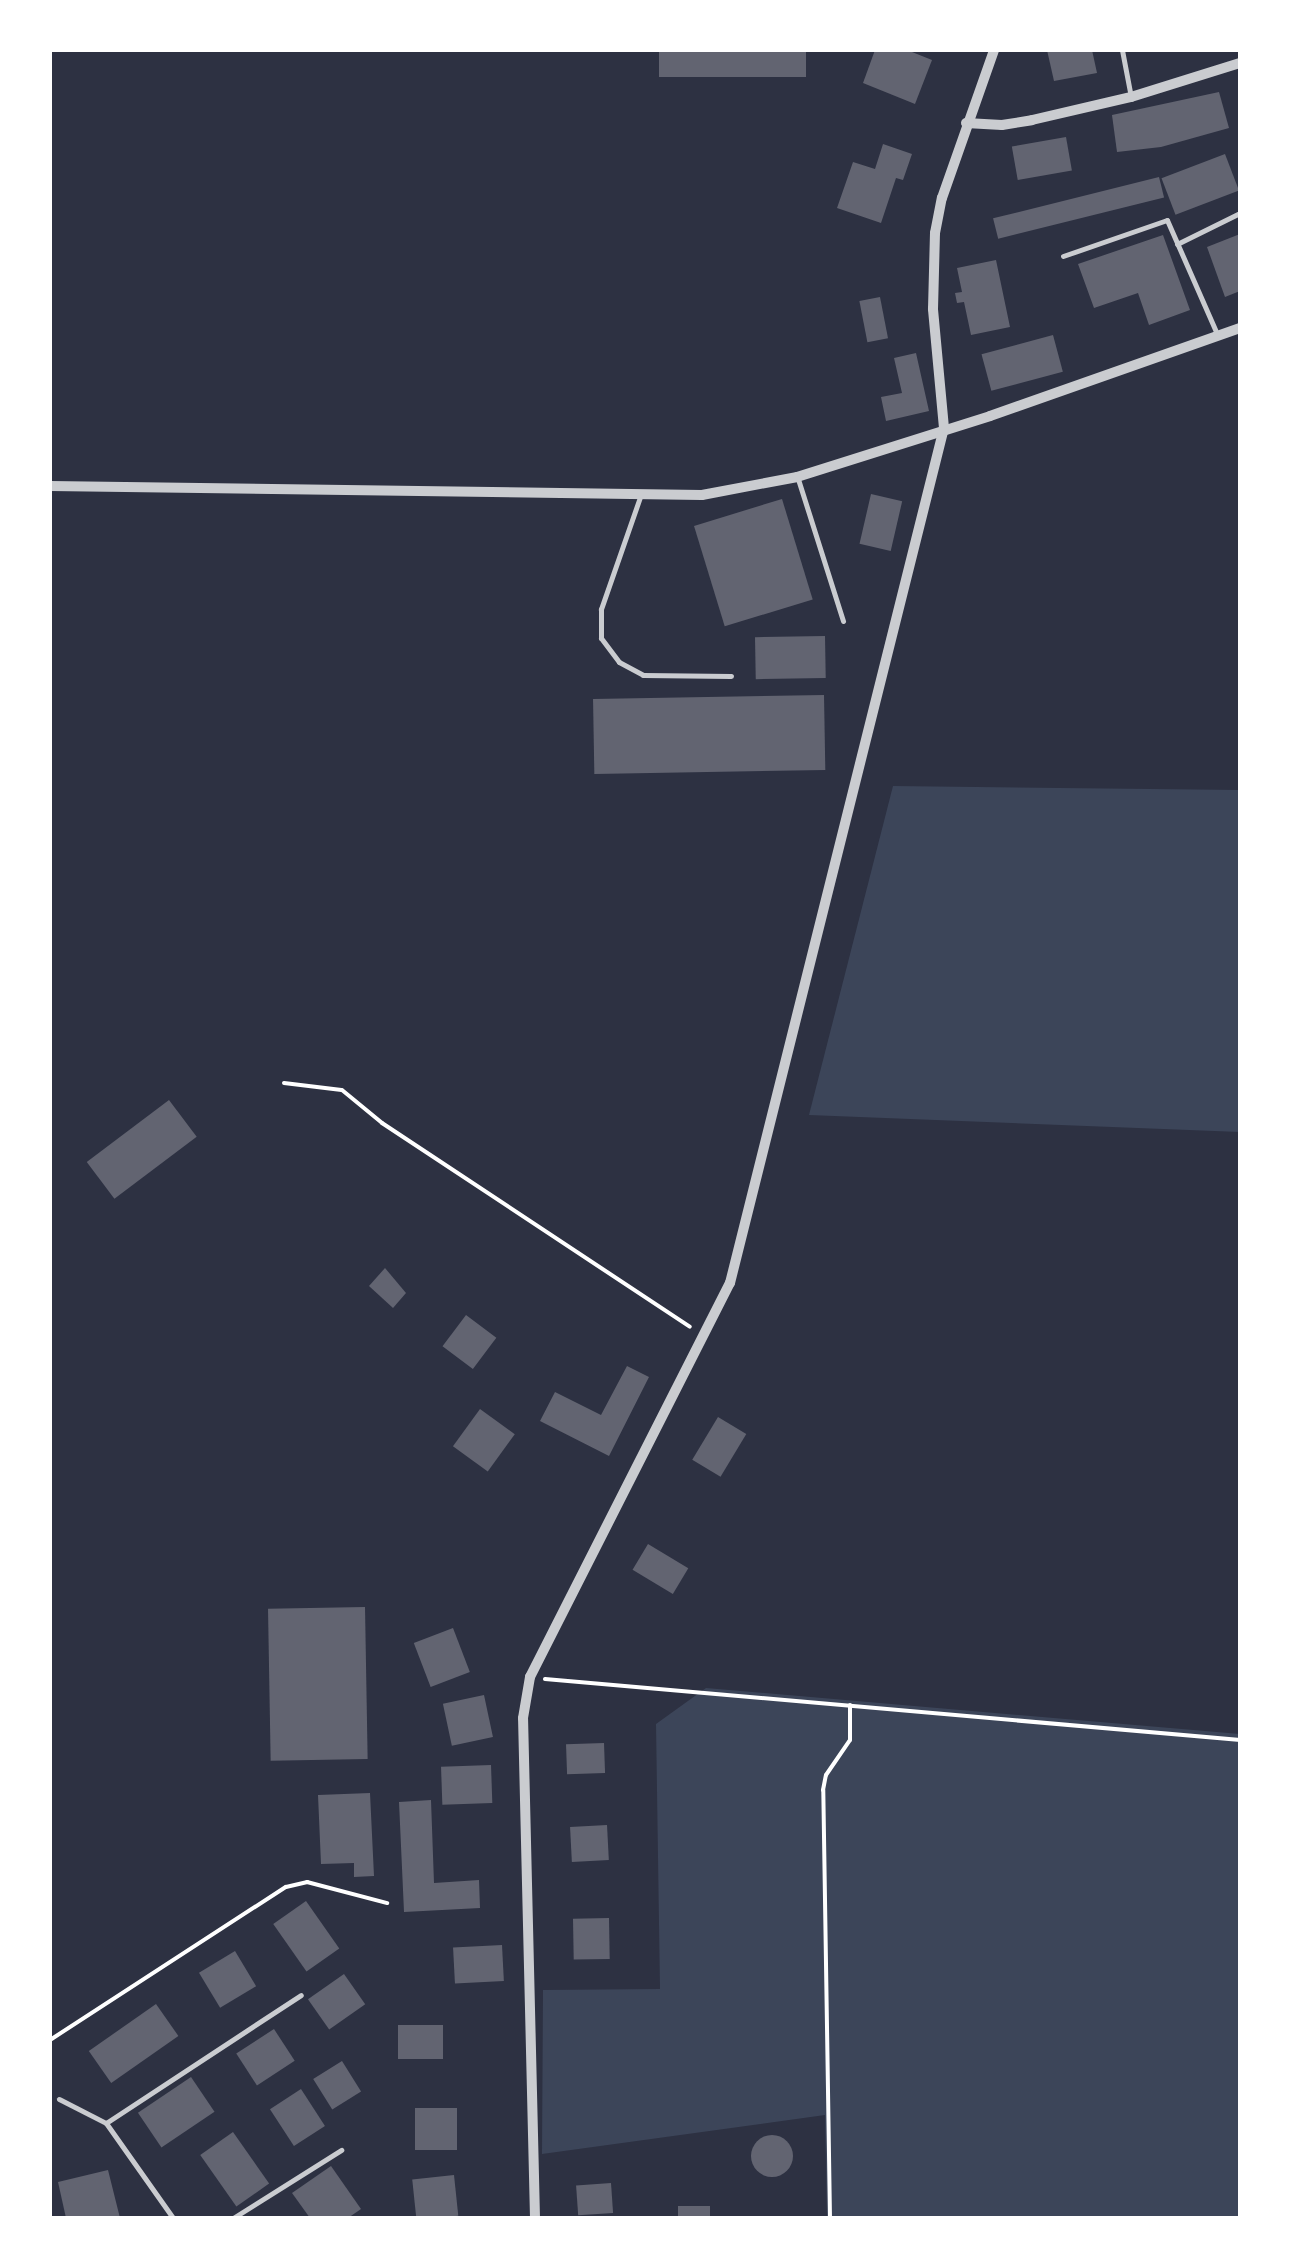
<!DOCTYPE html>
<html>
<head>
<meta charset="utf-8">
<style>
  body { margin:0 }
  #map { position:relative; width:1290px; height:2268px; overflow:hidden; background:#2d3142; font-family:"Varela Round",sans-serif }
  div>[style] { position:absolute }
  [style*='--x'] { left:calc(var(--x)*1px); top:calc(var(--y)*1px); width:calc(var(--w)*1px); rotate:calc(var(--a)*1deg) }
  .green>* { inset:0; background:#3c4559 }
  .building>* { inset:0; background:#626471; transform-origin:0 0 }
  .round { border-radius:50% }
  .path>* { height:4px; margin:-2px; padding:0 2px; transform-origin:2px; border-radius:2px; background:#fff }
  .service>* { height:5px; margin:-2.5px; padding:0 2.5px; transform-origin:2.5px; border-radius:2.5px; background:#caccd0 }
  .minor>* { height:10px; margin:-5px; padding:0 5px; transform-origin:5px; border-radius:5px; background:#caccd0 }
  span { translate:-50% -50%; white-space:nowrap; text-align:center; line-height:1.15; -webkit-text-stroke:8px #fff; paint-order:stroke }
  .frame { position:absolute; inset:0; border:52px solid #fff; pointer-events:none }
</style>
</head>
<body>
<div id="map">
  <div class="green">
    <div style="clip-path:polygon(893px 786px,1240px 790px,1240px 1132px,809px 1115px)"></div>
    <div style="clip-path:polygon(706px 1688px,1240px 1734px,1240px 2218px,827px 2218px,825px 2115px,542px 2154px,543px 1990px,660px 1989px,656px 1724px)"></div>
  </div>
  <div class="building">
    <div style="left:659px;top:50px;width:147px;height:27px"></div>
    <div style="clip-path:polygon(875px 50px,907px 50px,932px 60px,915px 104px,863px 83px)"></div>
    <div style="clip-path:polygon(1047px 50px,1092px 50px,1097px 73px,1054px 81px)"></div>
    <div style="clip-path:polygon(1219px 92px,1229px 128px,1161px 147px,1117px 152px,1112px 115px)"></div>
    <div style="left:1066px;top:137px;width:34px;height:55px;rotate:80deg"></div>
    <div style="clip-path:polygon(883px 144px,912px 154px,903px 180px,896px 178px,881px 223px,837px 208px,853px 162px,875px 169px)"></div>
    <div style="left:1225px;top:154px;width:39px;height:68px;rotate:69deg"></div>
    <div style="left:1159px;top:177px;width:21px;height:171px;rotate:76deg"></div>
    <div style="clip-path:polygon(1240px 234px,1240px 291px,1225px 297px,1207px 247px)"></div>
    <div style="clip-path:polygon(1163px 235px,1190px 310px,1149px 325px,1138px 293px,1094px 308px,1078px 264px)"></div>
    <div style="clip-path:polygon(996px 260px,1010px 327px,971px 335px,964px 302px,957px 303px,955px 293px,962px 292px,957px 268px)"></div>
    <div style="left:880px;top:297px;width:42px;height:21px;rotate:79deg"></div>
    <div style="left:1053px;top:335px;width:38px;height:74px;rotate:75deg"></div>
    <div style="clip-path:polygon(916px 353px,929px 411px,886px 421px,881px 397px,902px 393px,894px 358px)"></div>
    <div style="left:871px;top:494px;width:32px;height:51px;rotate:13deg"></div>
    <div style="left:782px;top:499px;width:105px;height:92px;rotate:73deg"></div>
    <div style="left:825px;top:636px;width:42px;height:70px;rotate:89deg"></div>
    <div style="left:824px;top:695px;width:75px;height:231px;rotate:89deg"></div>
    <div style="left:169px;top:1100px;width:46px;height:103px;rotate:53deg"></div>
    <div style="clip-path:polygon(385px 1268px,406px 1293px,393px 1308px,369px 1286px)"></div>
    <div style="left:466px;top:1315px;width:38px;height:39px;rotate:37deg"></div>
    <div style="clip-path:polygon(627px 1366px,649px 1377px,609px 1456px,540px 1421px,555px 1392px,601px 1415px)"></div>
    <div style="left:480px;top:1409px;width:43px;height:46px;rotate:36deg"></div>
    <div style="left:718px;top:1417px;width:33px;height:50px;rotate:31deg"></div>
    <div style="left:648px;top:1544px;width:47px;height:30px;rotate:31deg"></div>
    <div style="left:365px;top:1607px;width:152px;height:97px;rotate:89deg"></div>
    <div style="left:453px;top:1628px;width:47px;height:42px;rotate:69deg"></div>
    <div style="left:484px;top:1695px;width:43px;height:42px;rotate:78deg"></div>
    <div style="left:604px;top:1743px;width:30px;height:38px;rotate:88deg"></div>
    <div style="left:491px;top:1765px;width:38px;height:50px;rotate:88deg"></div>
    <div style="clip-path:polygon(370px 1793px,374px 1876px,354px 1877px,354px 1863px,321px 1864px,318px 1795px)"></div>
    <div style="clip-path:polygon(431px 1800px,434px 1883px,479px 1880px,480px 1908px,404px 1912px,399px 1802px)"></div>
    <div style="left:607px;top:1825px;width:35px;height:37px;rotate:87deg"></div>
    <div style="left:306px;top:1901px;width:58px;height:40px;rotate:55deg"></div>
    <div style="left:609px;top:1918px;width:41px;height:36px;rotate:89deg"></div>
    <div style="left:502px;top:1945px;width:36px;height:49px;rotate:87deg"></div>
    <div style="left:235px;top:1951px;width:41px;height:42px;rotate:59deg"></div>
    <div style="left:344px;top:1974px;width:37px;height:44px;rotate:55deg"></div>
    <div style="left:156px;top:2004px;width:39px;height:82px;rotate:55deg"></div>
    <div style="left:398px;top:2025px;width:45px;height:34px"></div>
    <div style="left:274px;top:2029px;width:38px;height:45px;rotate:57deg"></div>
    <div style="left:342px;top:2061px;width:36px;height:34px;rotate:58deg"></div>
    <div style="left:191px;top:2077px;width:42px;height:64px;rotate:56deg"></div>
    <div style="left:301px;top:2089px;width:44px;height:37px;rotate:57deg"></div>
    <div style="left:415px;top:2108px;width:42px;height:42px"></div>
    <div style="left:233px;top:2132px;width:63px;height:40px;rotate:55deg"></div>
    <div class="round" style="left:751px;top:2135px;width:42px;height:42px"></div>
    <div style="clip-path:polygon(331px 2166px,361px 2209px,348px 2218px,310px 2218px,292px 2193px)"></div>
    <div style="clip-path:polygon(108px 2170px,120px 2218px,66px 2218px,58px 2182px)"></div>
    <div style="left:454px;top:2175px;width:41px;height:42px;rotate:84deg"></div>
    <div style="left:611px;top:2183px;width:30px;height:35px;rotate:86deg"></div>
    <div style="left:678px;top:2206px;width:32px;height:12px"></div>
  </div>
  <div class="path">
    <div style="--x:284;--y:1083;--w:58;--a:6.9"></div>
    <div style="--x:342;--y:1090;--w:52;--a:39.5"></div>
    <div style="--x:382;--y:1123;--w:369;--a:33.5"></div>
    <div style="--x:545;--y:1679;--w:698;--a:5.02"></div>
    <div style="--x:50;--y:2040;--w:281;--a:-33"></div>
    <div style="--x:286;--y:1887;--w:22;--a:-13"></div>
    <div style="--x:307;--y:1882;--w:83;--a:14.7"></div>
    <div style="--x:830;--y:2218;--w:428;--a:-90.9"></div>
    <div style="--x:823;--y:1790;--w:15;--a:-79"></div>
    <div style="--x:826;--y:1775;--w:42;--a:-55.6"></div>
    <div style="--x:850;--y:1740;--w:35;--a:-90"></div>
  </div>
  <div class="service">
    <div style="--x:1122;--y:50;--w:48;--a:79.2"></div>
    <div style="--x:1177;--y:244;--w:70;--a:-26.2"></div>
    <div style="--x:1063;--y:256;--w:110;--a:-19.1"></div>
    <div style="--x:1167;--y:220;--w:124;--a:66.3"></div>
    <div style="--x:798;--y:479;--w:149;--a:72.4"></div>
    <div style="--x:640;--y:497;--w:119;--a:109.2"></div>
    <div style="--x:601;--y:609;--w:29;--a:90"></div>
    <div style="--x:601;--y:638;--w:30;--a:53"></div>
    <div style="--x:619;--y:662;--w:27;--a:28"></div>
    <div style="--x:643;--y:675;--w:88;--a:0.7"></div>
    <div style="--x:59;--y:2099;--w:53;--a:27.1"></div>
    <div style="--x:106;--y:2123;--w:116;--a:54.8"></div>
    <div style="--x:106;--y:2123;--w:233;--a:-33.3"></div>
    <div style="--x:233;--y:2218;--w:128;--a:-32.2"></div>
  </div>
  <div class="minor">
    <div style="--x:966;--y:123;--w:36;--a:3"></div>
    <div style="--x:1002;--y:125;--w:30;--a:-9"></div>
    <div style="--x:1032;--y:120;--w:102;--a:-13.1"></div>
    <div style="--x:1131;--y:97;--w:114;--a:-17.3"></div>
    <div style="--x:50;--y:486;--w:652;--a:0.79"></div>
    <div style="--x:702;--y:495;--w:97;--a:-10.7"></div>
    <div style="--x:797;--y:477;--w:202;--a:-17.5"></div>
    <div style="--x:990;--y:416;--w:265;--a:-19.4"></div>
    <div style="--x:535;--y:2218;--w:500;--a:-91.37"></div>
    <div style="--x:523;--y:1718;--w:42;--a:-80.3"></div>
    <div style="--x:530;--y:1677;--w:442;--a:-63.1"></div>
    <div style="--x:730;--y:1283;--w:881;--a:-75.95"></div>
    <div style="--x:944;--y:428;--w:120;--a:-95.3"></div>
    <div style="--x:933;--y:309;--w:76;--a:-88.5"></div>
    <div style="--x:935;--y:233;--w:36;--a:-79"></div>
    <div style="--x:942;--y:198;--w:157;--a:-70.6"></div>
  </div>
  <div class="frame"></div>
</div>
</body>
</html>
